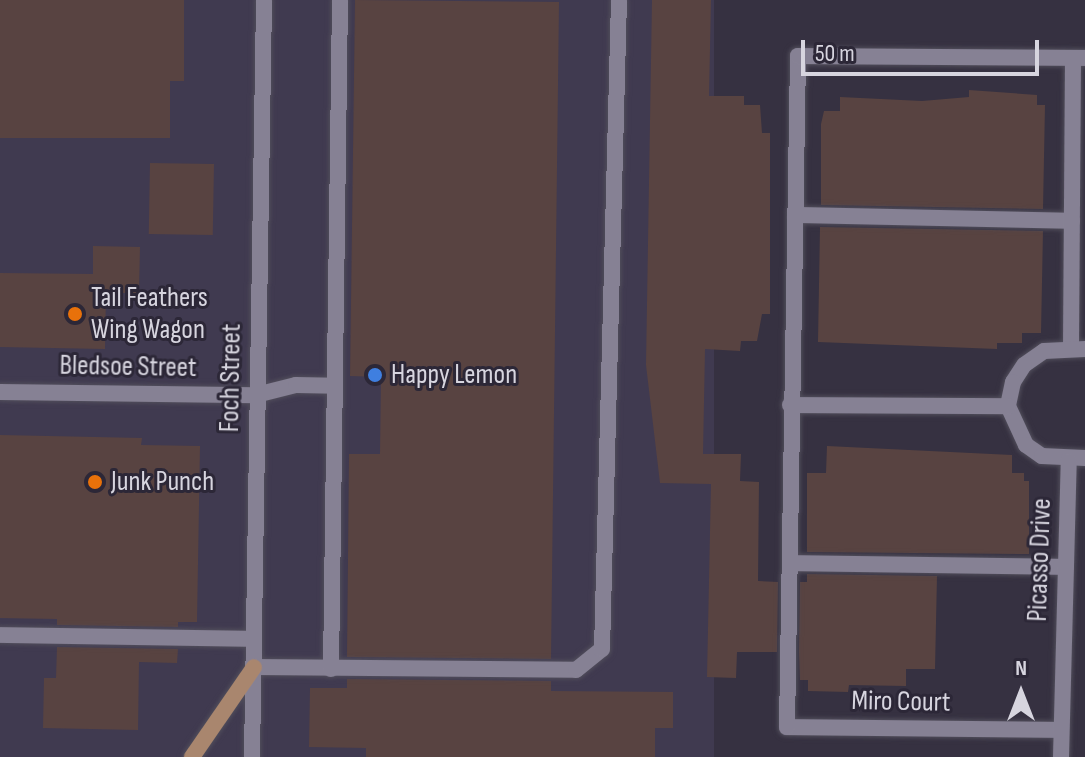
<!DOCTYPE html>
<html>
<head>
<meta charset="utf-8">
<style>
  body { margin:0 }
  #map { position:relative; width:1085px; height:757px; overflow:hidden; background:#363141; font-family:"Sofia Sans Condensed",sans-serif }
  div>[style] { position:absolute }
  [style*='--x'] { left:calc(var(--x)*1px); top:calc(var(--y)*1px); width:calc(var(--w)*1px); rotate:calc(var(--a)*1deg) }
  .built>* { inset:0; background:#403a50; transform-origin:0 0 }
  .building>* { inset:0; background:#584341; transform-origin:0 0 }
  .roads { filter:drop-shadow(0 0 2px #514e5b) drop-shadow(0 0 2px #514e5b) }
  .service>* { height:16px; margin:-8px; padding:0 8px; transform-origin:8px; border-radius:8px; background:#868194 }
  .minor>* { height:16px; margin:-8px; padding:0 8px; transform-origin:8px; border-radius:8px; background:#868194 }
  .secondary>* { height:16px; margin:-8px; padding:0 8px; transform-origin:8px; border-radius:8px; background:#a9866e }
  .dots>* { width:22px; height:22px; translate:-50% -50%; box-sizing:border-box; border:4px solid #2c2737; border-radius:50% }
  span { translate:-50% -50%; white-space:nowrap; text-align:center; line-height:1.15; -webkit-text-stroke:6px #2c2737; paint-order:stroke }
  .poi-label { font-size:28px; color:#d7d5df }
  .left { translate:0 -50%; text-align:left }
  .street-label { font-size:28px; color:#d7d5df }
  .north { position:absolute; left:981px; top:653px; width:80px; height:80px; -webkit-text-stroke:6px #2c2737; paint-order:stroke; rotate:0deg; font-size:22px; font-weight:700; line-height:32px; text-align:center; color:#d7d5df }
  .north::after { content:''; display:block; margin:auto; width:28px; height:36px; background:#d7d5df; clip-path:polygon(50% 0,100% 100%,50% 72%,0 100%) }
  .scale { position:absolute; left:801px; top:40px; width:238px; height:36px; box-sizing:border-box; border:4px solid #d7d5df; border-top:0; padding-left:10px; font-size:24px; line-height:28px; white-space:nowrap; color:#d7d5df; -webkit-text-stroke:6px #2c2737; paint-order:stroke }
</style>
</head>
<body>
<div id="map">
  <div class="built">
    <div style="left:0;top:0;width:714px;height:757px"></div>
  </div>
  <div class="building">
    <div style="clip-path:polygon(0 0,184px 0,184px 81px,170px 81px,170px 138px,0 138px)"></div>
    <div style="clip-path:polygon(355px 0,559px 2px,551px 659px,347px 657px,349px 454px,380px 454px,381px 377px,350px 376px)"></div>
    <div style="clip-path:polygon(652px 0,711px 0,709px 96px,744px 96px,744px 105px,760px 105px,762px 133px,770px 133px,770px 314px,762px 314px,757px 341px,741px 341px,740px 351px,705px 349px,703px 454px,741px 454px,740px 481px,759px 482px,758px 581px,778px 582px,777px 652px,737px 652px,736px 678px,707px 677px,711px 484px,660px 483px,646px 365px)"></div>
    <div style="clip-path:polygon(969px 90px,1037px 95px,1037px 105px,1045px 105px,1043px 209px,821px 205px,821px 124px,824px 111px,840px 111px,840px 97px,922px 101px,969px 97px)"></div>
    <div style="left:150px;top:163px;width:64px;height:71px;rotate:1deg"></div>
    <div style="clip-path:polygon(820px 227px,1043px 231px,1041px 333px,1022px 333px,1022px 343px,997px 343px,997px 349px,818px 342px)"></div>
    <div style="clip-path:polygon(93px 246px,140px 247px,139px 293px,106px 293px,105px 349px,0 347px,0 273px,93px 274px)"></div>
    <div style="clip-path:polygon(0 435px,142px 438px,141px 445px,200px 446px,197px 622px,178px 622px,178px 627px,57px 625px,57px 619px,0 618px)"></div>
    <div style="clip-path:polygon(827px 446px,1012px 455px,1012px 473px,1024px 473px,1024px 481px,1029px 481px,1029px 554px,807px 552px,807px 473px,826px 473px)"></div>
    <div style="clip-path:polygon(807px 574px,937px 576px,935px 669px,906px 669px,906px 686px,849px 685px,848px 692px,808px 691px,808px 680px,800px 680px,799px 652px,800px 582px,807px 582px)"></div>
    <div style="clip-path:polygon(57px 647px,178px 649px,177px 663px,139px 662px,138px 730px,43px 728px,44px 678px,56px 678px)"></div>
    <div style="clip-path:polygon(347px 679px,551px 681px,551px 691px,673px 692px,673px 728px,655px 728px,655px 757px,366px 757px,366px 748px,309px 747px,310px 688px,347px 688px)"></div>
  </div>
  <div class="roads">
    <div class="service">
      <div style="--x:795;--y:215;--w:277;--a:1.2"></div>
      <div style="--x:256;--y:395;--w:41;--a:-14"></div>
      <div style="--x:296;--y:385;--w:39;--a:1"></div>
      <div style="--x:791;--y:563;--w:275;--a:0.8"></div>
      <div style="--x:0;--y:635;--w:254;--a:0.9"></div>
      <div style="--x:254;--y:667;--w:322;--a:0.5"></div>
      <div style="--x:576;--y:670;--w:33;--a:-39"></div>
      <div style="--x:602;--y:649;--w:649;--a:-88.5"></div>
      <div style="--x:331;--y:669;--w:669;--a:-89.23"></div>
    </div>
    <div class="minor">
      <div style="--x:1071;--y:346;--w:288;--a:-89.6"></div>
      <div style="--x:1085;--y:349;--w:41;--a:177.2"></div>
      <div style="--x:1044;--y:351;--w:24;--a:145"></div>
      <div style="--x:1024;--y:365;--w:20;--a:123"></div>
      <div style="--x:1013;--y:382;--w:25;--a:102"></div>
      <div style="--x:1008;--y:406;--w:43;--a:65.2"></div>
      <div style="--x:1026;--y:445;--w:19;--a:35"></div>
      <div style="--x:1042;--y:456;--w:43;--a:2.7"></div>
      <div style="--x:0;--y:392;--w:256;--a:0.7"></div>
      <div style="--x:790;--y:405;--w:218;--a:0.3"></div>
      <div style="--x:1061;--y:730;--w:274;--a:-179.4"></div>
      <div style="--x:787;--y:727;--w:671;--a:-89.06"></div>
      <div style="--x:798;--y:56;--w:287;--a:0.4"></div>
      <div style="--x:252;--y:757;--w:757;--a:-89.09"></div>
      <div style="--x:1061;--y:757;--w:296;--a:-88.5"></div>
    </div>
    <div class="secondary">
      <div style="--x:192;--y:757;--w:109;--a:-55.4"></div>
    </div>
  </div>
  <div class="dots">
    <div style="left:75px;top:314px;background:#e8710a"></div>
    <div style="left:375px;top:375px;background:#3f7fe0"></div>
    <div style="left:95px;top:482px;background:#e8710a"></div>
  </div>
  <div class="poi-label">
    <span class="left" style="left:91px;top:314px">Tail Feathers<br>Wing Wagon</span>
    <span class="left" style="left:391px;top:375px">Happy Lemon</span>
    <span class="left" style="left:111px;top:482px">Junk Punch</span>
  </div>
  <div class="street-label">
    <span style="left:128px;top:367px;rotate:1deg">Bledsoe Street</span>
    <span style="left:231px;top:378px;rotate:-89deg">Foch Street</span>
    <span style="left:1040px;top:560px;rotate:-88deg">Picasso Drive</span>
    <span style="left:901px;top:702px;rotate:1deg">Miro Court</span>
  </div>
  <div class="north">N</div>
  <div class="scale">50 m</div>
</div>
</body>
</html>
